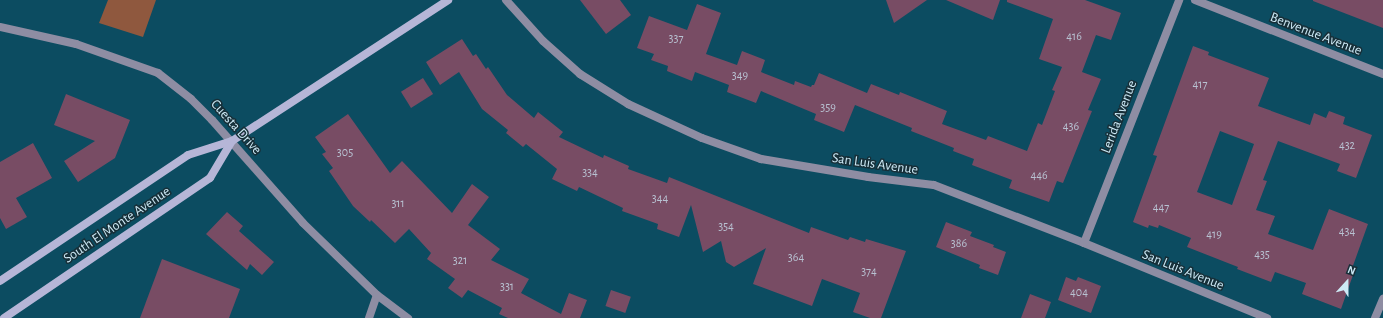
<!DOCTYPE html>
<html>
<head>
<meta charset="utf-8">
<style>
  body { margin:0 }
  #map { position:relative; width:1383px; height:318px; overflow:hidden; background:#0c4c61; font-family:"Alegreya Sans",sans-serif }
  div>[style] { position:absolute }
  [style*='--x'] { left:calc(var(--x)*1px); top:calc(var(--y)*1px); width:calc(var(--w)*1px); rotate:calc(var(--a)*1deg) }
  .green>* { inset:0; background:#8f583e }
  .building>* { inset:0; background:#784c64; transform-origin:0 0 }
  .minor>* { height:8px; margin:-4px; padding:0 4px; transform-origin:4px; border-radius:4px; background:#8e8da3 }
  .tertiary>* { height:8px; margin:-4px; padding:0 4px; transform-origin:4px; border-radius:4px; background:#8e8da3 }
  .secondary>* { height:8px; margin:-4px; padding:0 4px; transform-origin:4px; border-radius:4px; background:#b6b6d7 }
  span { translate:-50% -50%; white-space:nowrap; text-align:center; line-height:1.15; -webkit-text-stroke:3px #172f38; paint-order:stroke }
  .number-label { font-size:12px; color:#b8c2d2 }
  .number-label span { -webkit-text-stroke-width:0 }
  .street-label { font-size:14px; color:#cdeaf6 }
  .north { position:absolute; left:1327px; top:262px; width:40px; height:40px; -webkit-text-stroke:3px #172f38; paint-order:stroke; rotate:21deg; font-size:11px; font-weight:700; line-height:16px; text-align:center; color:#cdeaf6 }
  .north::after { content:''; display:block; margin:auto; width:14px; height:18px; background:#cdeaf6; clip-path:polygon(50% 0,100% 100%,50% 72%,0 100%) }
</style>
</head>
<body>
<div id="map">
  <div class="green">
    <div style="clip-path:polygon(108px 0,156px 0,143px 37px,99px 23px)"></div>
  </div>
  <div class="building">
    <div style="clip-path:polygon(580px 0,620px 0,631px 15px,606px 34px)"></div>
    <div style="clip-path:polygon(886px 0,927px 0,894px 23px)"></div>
    <div style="clip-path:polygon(946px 0,1000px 0,993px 20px)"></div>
    <div style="clip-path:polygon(1007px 0,1085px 0,1121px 13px,1111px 40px,1096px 35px,1082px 72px,1101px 79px,1088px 110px,1092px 111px,1063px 183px,1057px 181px,1049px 202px,1009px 188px,1012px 180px,972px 165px,974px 159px,953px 151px,954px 148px,911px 131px,912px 128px,855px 105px,844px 132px,814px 120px,816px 114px,761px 91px,756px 103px,727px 92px,729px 85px,695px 72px,692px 81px,667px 71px,668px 66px,651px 60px,654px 54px,637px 48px,649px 16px,687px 30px,697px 4px,721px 13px,706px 54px,737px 65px,742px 51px,765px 60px,761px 72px,794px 85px,795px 81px,811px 87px,812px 85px,814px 85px,819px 73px,867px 93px,871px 84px,899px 95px,900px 92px,947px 111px,942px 124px,986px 140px,988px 136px,1027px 151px,1038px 123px,1042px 125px,1055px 91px,1052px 90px,1062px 67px,1039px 59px,1053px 19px,1007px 2px)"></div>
    <div style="clip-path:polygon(1313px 0,1383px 0,1383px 28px,1313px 1px)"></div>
    <div style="clip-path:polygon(462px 39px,473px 56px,476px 54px,486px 69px,488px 67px,507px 95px,534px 118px,538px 112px,563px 132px,559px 137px,603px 158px,604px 155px,629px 166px,628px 169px,667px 183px,669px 177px,809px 233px,811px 227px,848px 240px,850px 237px,865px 242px,866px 239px,906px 251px,881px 318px,870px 318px,853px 312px,860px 293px,822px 279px,812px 306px,753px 284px,766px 248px,734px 267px,726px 262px,721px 241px,703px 252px,691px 205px,679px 237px,657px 229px,658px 224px,622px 211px,623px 208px,579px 187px,577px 191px,552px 179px,557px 169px,526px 144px,523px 147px,506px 133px,508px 130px,482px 109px,459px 72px,440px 85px,426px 62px)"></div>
    <div style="clip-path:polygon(evenodd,1193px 46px,1209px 52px,1208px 55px,1269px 78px,1258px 106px,1310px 125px,1314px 113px,1326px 118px,1329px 111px,1345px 117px,1343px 124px,1372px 135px,1356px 178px,1337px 171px,1340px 164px,1278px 141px,1263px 180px,1267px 181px,1256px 210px,1275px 216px,1268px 234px,1313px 250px,1329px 209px,1368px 224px,1350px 274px,1353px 275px,1341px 309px,1302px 294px,1306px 283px,1275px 272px,1271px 282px,1237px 269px,1238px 267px,1187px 247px,1191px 238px,1159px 225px,1158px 228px,1149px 225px,1148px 228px,1133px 222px,1157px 156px,1153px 155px,1193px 46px,1220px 131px,1254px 144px,1232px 205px,1197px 192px,1220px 131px)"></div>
    <div style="left:423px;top:78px;width:19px;height:26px;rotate:58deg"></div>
    <div style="clip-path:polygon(66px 94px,130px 120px,115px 158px,78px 182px,64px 161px,95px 141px,54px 125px)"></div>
    <div style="clip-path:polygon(348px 114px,390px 173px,402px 161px,452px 213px,472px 184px,489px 197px,468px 225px,500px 249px,491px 260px,529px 279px,521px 293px,561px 314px,569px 293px,587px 300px,580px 318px,508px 318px,499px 314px,502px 308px,468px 290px,462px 298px,448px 288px,455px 279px,427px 259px,431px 253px,409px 229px,395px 243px,371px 220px,370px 222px,353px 206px,329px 171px,333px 168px,322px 154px,326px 152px,315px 137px)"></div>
    <div style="clip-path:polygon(33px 143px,52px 178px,16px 198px,27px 217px,6px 229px,0 218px,0 162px)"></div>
    <div style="clip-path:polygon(227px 212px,243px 226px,239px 231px,274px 262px,262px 275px,250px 264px,247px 270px,206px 234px)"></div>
    <div style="clip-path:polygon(946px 222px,972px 232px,970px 236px,994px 245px,993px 247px,1006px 252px,998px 275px,979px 268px,980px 265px,936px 247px)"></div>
    <div style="clip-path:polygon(162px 259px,240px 289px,229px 318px,140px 318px)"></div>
    <div style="clip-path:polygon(1066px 277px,1076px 281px,1078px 277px,1101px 286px,1091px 313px,1058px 300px)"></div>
    <div style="left:611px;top:290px;width:21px;height:17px;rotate:19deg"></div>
    <div style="clip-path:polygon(1030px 294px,1051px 302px,1045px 318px,1021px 318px)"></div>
  </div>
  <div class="minor">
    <div style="--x:506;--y:0;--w:55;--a:47.9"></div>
    <div style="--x:543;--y:41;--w:50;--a:41.7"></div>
    <div style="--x:580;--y:74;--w:57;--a:32"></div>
    <div style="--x:628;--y:104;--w:81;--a:24.7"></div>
    <div style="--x:702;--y:138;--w:63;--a:19.6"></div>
    <div style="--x:761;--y:159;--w:109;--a:9.5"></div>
    <div style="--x:868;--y:177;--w:66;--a:6.9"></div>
    <div style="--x:934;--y:185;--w:161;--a:21.1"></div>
    <div style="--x:1084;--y:243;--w:198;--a:22.3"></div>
    <div style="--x:1195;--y:0;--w:202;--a:21.5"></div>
    <div style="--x:1084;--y:243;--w:261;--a:-68.6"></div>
    <div style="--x:369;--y:318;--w:24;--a:-71"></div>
    <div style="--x:1375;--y:318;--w:21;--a:-67"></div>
  </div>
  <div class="tertiary">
    <div style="--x:0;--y:27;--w:78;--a:12.6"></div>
    <div style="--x:76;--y:44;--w:87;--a:19.5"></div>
    <div style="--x:158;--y:73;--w:42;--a:38.2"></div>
    <div style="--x:191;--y:99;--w:30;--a:45"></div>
    <div style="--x:212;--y:120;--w:137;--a:48.5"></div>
    <div style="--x:303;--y:223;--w:103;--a:44.2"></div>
    <div style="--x:377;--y:295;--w:39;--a:37"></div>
  </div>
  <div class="secondary">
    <div style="--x:0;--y:281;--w:226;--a:-33.8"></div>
    <div style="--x:188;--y:155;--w:46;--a:-17.7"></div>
    <div style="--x:232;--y:141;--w:258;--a:-33.1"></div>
    <div style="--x:4;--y:318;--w:249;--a:-34.2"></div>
    <div style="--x:210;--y:178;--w:43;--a:-59.3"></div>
  </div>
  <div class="number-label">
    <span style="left:1074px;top:37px">416</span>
    <span style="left:676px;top:39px">337</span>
    <span style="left:740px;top:76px">349</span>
    <span style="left:1200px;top:85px">417</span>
    <span style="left:828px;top:108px">359</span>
    <span style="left:1071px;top:127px">436</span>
    <span style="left:1347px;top:146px">432</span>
    <span style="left:345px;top:153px">305</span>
    <span style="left:590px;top:173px">334</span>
    <span style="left:1039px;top:176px">446</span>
    <span style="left:660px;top:199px">344</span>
    <span style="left:398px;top:204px">311</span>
    <span style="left:1161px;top:208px">447</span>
    <span style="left:726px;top:227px">354</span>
    <span style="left:1347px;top:232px">434</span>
    <span style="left:1214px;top:235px">419</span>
    <span style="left:959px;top:244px">386</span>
    <span style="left:1262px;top:255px">435</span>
    <span style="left:796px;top:258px">364</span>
    <span style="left:460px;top:261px">321</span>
    <span style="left:869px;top:272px">374</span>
    <span style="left:507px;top:287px">331</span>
    <span style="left:1079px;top:293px">404</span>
  </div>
  <div class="street-label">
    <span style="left:1316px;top:34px;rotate:21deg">Benvenue Avenue</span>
    <span style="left:1119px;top:117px;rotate:-69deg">Lerida Avenue</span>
    <span style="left:236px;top:127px;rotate:48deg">Cuesta Drive</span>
    <span style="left:875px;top:164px;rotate:8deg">San Luis Avenue</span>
    <span style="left:117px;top:225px;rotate:-34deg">South El Monte Avenue</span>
    <span style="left:1183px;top:270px;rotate:22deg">San Luis Avenue</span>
  </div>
  <div class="north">N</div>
</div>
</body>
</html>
